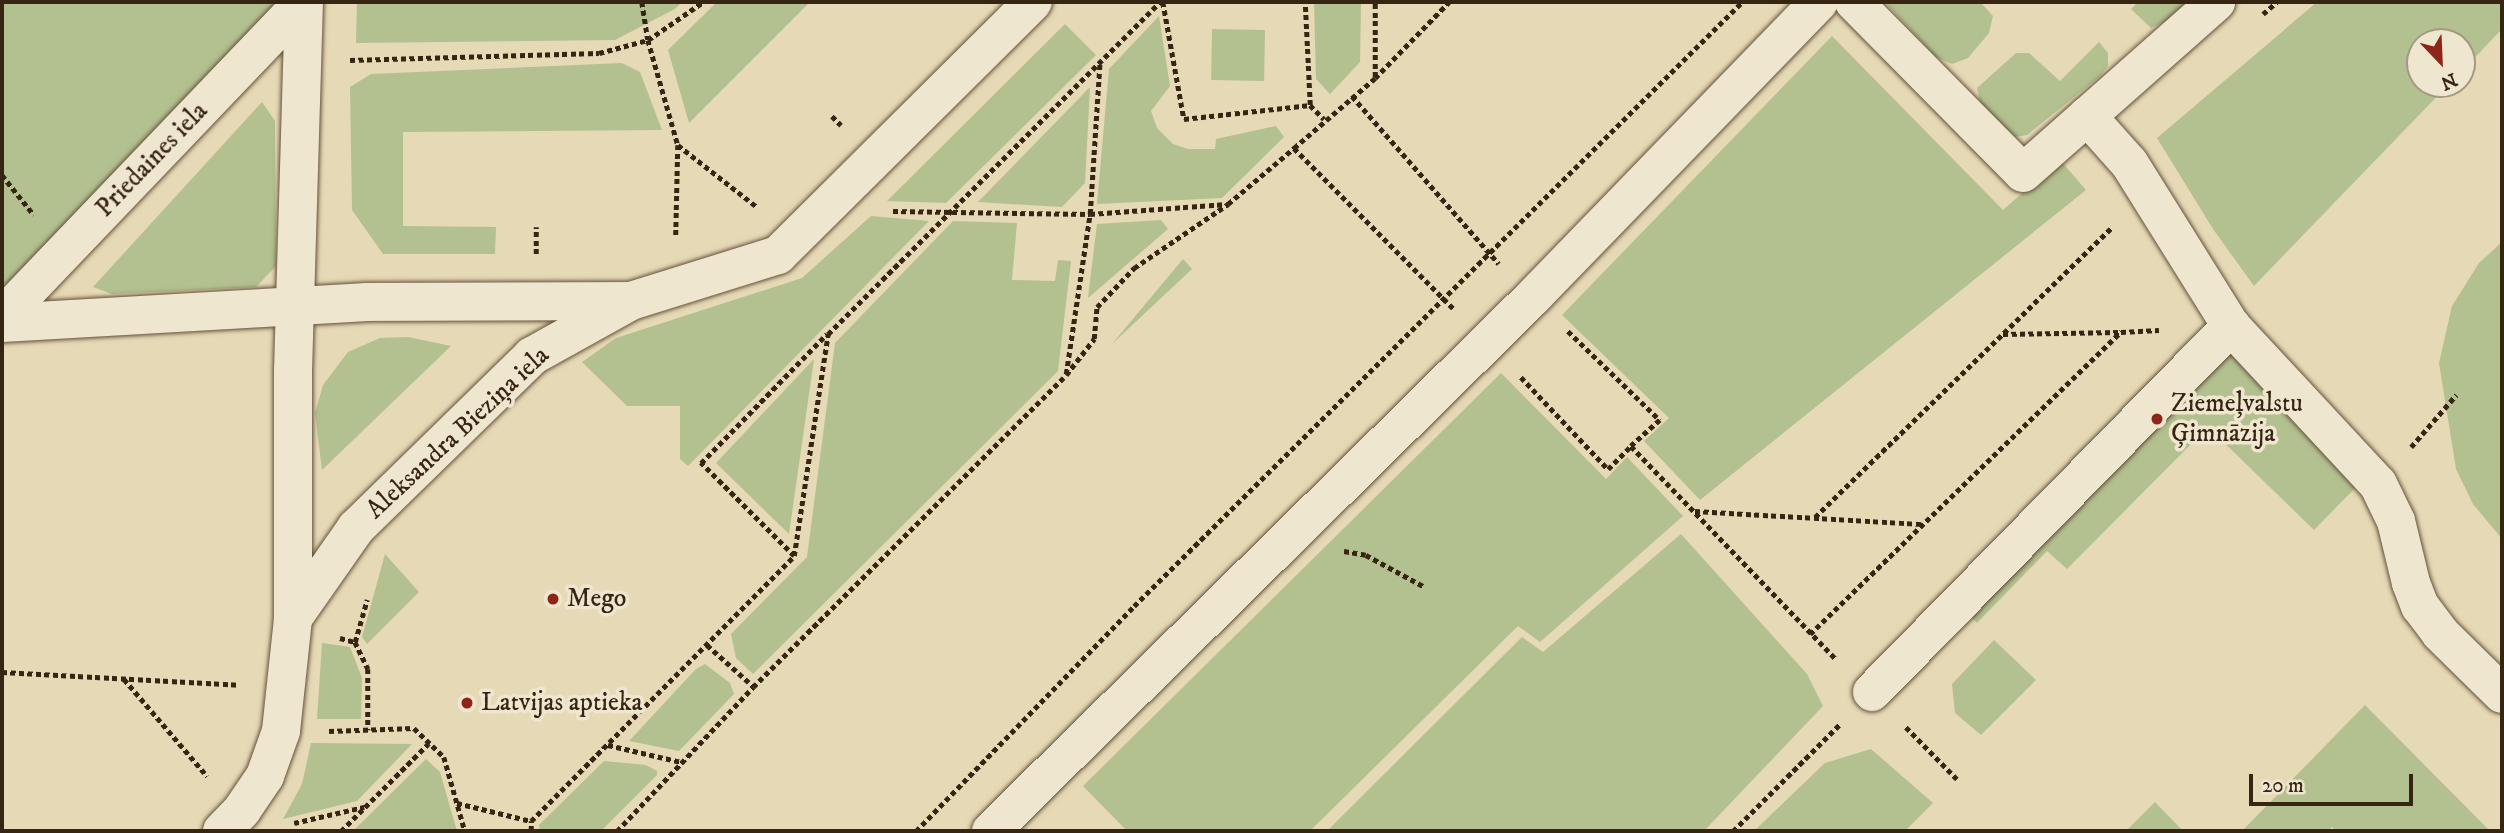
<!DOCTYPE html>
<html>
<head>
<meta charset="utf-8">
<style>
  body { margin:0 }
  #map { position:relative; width:2504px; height:833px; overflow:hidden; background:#e6d9b5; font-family:"IM FELL DW Pica",serif }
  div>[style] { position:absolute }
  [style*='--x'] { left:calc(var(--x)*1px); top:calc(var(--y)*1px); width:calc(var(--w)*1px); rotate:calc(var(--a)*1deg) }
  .green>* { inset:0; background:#b3c08f; transform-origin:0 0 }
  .path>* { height:4.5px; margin-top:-2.25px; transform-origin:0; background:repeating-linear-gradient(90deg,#372514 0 5px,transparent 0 8.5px) }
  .roads { filter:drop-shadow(0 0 2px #63523c) drop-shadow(0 0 2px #63523c) }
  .minor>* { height:38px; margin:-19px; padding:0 19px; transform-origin:19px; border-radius:19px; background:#efe6cf }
  .dots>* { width:19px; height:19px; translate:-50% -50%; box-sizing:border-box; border:4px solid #efe6cf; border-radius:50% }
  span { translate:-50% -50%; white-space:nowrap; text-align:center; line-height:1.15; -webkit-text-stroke:7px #efe6cf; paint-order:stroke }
  .street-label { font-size:26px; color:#372514 }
  .poi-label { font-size:26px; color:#372514 }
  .left { translate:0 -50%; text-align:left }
  .frame { position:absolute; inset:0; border:4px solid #372514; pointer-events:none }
  .north { position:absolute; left:2406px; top:28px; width:70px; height:70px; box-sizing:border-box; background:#efe6cf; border:2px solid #a59984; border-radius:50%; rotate:157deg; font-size:19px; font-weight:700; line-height:28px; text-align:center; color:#372514 }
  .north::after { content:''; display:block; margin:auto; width:24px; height:32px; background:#8f2418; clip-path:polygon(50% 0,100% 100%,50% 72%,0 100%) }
  .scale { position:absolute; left:2249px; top:774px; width:164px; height:32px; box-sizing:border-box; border:4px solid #372514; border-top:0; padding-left:9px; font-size:21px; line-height:24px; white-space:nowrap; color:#372514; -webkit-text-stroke:5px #efe6cf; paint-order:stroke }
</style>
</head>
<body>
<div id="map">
  <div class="green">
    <div style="clip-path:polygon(2px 2px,281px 2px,2px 298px)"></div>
    <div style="clip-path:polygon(357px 2px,682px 2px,675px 9px,615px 40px,356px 43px)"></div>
    <div style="clip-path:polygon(717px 2px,810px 2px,689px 123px,668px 50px)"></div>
    <div style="clip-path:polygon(1314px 2px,1361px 2px,1360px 62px,1330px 94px,1316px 79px)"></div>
    <div style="clip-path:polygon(1885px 2px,1980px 2px,1993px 16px,1989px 33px,1968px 58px,1952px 64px,1936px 57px)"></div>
    <div style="clip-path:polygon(2138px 2px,2188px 2px,2166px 21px,2151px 28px,2131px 9px)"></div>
    <div style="clip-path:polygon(2317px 2px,2502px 2px,2502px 29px,2462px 71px,2462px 42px,2420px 42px,2420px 84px,2449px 84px,2254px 286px,2213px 229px,2157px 138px)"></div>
    <div style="clip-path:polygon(1159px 16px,1170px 86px,1151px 111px,1157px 128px,1173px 144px,1188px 149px,1215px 149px,1216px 139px,1276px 126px,1284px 137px,1222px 198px,1097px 204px,1109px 69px)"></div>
    <div style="clip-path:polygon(1065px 24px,1096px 55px,946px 203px,887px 201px)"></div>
    <div style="left:1212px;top:29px;width:53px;height:51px;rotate:1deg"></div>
    <div style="clip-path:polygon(1832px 36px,2003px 210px,2060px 160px,2086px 190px,1700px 500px,1644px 441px,1669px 418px,1562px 315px)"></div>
    <div style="clip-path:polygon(2099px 42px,2108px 53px,2108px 66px,2100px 76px,2027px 135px,2015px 137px,1980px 103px,1977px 88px,2016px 53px,2029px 53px,2060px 81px)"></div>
    <div style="clip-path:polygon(622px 63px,640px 72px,662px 130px,403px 132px,403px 226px,496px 227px,495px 254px,383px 254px,352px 210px,350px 87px,371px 74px)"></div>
    <div style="clip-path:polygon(1090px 87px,1085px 183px,1062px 207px,978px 202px)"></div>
    <div style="clip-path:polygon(262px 102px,275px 121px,276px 266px,256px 287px,112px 294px,93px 287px)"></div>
    <div style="clip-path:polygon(871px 216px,929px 221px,688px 466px,680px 459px,680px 406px,627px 406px,582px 362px,616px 338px,802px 278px)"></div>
    <div style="clip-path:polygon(1161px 220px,1168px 229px,1088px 298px,1097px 224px)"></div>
    <div style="clip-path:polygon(953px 221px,1017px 223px,1012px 280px,1055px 281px,1058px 260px,1071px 261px,1058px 371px,753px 674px,736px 658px,731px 634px,807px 557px,835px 343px)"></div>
    <div style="clip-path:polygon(2502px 242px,2502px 539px,2473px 504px,2456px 469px,2439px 363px,2452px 306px,2479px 263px)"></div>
    <div style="clip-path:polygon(1183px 259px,1192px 269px,1112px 344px)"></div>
    <div style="clip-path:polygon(408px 337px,451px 346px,322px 470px,315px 413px,323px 385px,348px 352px,380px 338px)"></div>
    <div style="clip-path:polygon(2232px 346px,2360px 483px,2314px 530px,2208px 427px,2067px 569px,2047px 551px,1977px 623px,1970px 616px)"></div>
    <div style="clip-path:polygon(814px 359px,789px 534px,716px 463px)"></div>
    <div style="clip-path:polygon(1501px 373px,1606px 479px,1627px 457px,1683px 516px,1540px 642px,1518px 626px,1310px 831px,1127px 831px,1083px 786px)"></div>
    <div style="clip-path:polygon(1681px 534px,1807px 674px,1823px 706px,1704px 831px,1328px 830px,1522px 637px,1543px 652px)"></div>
    <div style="clip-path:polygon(385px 554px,419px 592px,367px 644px,362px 637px)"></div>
    <div style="clip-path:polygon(1994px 640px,2036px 680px,1981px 735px,1955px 713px,1952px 684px)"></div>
    <div style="clip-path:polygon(322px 643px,350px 647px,362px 678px,361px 719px,317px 719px)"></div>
    <div style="clip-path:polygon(705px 664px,730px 683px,734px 694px,679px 751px,629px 741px,696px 669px)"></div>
    <div style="clip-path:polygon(2365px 705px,2490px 831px,2336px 831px,2332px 827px,2328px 831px,2242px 831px)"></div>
    <div style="clip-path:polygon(311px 743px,412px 744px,357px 801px,283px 819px,302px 784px)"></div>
    <div style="clip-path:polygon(1871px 749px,1933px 803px,1905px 831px,1754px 831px,1825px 763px)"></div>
    <div style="clip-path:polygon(426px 759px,440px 772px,457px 831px,353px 831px)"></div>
    <div style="clip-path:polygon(604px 761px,646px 765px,657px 771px,657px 775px,601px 831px,540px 831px,539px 825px)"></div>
    <div style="clip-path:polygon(2155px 802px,2183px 831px,2126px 831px)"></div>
  </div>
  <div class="path">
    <div style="--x:642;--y:2;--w:38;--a:81"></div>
    <div style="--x:648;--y:40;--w:109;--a:74.1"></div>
    <div style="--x:678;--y:145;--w:90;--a:91.3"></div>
    <div style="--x:1163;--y:2;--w:119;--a:79.8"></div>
    <div style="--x:1184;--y:119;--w:127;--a:-6.3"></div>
    <div style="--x:1310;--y:105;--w:103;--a:-92.8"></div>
    <div style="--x:2263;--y:14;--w:18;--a:-41"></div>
    <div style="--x:350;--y:60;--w:249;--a:-1.6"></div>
    <div style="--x:599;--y:53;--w:51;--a:-14.9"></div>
    <div style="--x:648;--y:40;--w:67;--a:-34.6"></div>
    <div style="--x:1375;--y:77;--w:75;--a:-90"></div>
    <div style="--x:1352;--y:96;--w:223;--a:48.8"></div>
    <div style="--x:1310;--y:105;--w:20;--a:45"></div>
    <div style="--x:832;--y:116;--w:13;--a:45"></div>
    <div style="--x:678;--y:145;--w:100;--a:38.1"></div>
    <div style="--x:1294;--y:148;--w:227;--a:45.2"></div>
    <div style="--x:2;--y:175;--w:51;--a:51.3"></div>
    <div style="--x:893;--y:211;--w:197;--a:0.9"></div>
    <div style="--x:1090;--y:214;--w:137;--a:-4.2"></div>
    <div style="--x:536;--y:254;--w:27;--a:-90"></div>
    <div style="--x:1568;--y:331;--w:128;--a:44.1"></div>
    <div style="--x:1660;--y:420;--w:39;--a:138"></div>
    <div style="--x:1631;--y:446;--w:297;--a:46.1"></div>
    <div style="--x:2003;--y:334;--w:117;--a:-1"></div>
    <div style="--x:1066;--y:374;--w:162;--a:-81.5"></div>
    <div style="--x:1090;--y:214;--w:153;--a:-86.3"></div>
    <div style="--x:1521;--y:377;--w:127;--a:46.6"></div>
    <div style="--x:1608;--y:469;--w:33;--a:-45"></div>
    <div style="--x:2411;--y:447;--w:69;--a:-49.1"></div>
    <div style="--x:1695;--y:511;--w:228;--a:3.3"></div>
    <div style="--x:1815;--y:517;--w:415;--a:-44.3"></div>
    <div style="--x:1344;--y:551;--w:22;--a:10"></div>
    <div style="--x:1366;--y:555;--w:65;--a:28.5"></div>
    <div style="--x:794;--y:556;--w:132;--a:-135"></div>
    <div style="--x:701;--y:463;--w:180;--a:-45.7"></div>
    <div style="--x:1810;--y:634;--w:434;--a:-44.2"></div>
    <div style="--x:2121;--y:332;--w:38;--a:-3"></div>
    <div style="--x:340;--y:638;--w:16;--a:15"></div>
    <div style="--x:355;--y:642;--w:30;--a:64"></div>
    <div style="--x:368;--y:669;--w:61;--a:90"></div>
    <div style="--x:355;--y:642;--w:44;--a:-74.1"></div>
    <div style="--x:707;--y:645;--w:62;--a:41.7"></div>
    <div style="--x:2;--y:672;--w:237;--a:3.1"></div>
    <div style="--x:124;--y:679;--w:128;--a:49.4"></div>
    <div style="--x:1906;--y:727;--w:73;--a:45.6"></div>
    <div style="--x:329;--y:731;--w:85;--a:-2"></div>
    <div style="--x:414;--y:728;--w:42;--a:44"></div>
    <div style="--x:444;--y:757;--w:77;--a:74.2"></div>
    <div style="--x:608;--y:745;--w:75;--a:13.1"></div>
    <div style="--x:457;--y:803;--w:76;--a:13.7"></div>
    <div style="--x:294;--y:823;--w:72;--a:-12.9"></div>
    <div style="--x:341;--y:831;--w:124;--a:-45"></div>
    <div style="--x:531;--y:831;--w:10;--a:-90"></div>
    <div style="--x:531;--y:821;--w:373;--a:-45.2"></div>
    <div style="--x:794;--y:556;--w:225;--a:-81.3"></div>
    <div style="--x:828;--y:334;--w:470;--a:-45"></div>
    <div style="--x:617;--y:831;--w:198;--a:-46.6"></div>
    <div style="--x:753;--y:687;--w:442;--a:-44.9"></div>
    <div style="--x:1066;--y:375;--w:46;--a:-52.1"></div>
    <div style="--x:1094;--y:339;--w:32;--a:-85"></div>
    <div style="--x:1097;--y:307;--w:54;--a:-46.5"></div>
    <div style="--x:1134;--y:268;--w:114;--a:-34.2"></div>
    <div style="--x:1228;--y:204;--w:87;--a:-40.3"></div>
    <div style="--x:1294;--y:148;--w:107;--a:-40.8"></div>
    <div style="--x:1375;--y:78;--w:106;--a:-45.8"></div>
    <div style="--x:916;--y:831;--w:313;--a:-45.9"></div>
    <div style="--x:1134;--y:606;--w:857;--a:-44.81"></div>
    <div style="--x:1733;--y:831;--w:150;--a:-45"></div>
  </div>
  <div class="roads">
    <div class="minor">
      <div style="--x:1854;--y:2;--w:240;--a:45.3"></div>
      <div style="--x:2023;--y:173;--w:258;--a:-41.5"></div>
      <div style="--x:2;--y:317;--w:436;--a:-46.3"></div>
      <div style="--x:2;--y:323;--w:366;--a:-3.3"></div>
      <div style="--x:367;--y:302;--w:258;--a:-0.2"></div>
      <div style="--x:2231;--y:326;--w:216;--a:47.1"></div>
      <div style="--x:2378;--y:484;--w:41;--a:64.1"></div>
      <div style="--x:2396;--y:521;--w:64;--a:76.4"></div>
      <div style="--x:2411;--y:583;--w:25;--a:69"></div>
      <div style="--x:2420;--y:606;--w:34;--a:53"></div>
      <div style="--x:2440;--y:633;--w:87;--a:44.5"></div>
      <div style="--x:293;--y:618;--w:110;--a:-55"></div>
      <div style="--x:356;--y:528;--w:246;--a:-44.3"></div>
      <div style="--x:532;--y:356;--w:113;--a:-29.1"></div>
      <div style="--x:631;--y:301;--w:154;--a:-17.4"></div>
      <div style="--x:778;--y:255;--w:359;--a:-44.8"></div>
      <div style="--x:1872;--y:692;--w:513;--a:-45.55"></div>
      <div style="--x:2231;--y:326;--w:192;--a:-122"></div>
      <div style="--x:2129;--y:163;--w:63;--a:-131.8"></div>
      <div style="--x:222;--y:831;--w:29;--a:-46"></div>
      <div style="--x:242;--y:810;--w:41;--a:-55.9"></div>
      <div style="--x:265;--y:776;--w:48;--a:-70.4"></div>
      <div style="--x:281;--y:731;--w:114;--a:-83.9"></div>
      <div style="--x:293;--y:618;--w:247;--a:-90"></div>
      <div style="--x:293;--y:371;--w:369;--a:-88.3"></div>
      <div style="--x:991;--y:831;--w:761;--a:-44.57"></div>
      <div style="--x:1533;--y:297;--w:411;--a:-45.9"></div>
    </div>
  </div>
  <div class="dots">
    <div style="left:2157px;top:419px;background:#8f2418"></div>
    <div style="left:553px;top:599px;background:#8f2418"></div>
    <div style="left:467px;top:703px;background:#8f2418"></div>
  </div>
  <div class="street-label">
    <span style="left:152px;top:160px;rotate:-46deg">Priedaines iela</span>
    <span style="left:458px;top:433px;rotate:-43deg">Aleksandra Bieziņa iela</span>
  </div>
  <div class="poi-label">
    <span class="left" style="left:2171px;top:419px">Ziemeļvalstu<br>Ģimnāzija</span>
    <span class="left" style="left:567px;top:599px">Mego</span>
    <span class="left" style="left:481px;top:703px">Latvijas aptieka</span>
  </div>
  <div class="frame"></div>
  <div class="north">N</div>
  <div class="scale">20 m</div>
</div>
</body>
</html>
